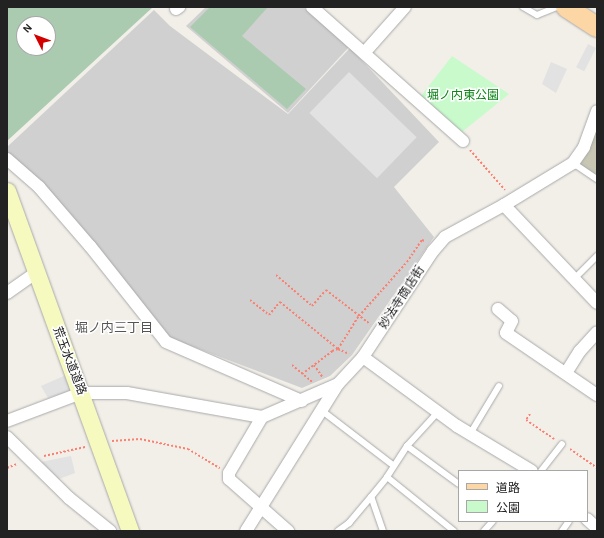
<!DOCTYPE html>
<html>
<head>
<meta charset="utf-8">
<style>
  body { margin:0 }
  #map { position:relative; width:604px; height:538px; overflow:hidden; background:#f2efe9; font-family:"Alegreya Sans","Noto Sans JP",sans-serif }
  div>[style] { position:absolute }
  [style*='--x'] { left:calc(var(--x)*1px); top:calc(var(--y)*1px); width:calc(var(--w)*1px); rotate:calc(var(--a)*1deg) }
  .religious>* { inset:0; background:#d0d0d0 }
  .construction>* { inset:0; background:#c7c7b4 }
  .cemetery>* { inset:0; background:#aacbaf }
  .park>* { inset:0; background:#c8facc }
  .parking>* { inset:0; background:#e2e2e2; transform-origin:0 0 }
  .path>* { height:2px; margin-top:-1px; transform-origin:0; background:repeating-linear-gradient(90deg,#fa8072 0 2px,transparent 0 4px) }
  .roads { filter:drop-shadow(0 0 1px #a9a9a9) drop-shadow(0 0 1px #a9a9a9) }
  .service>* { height:6px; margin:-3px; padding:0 3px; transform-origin:3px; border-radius:3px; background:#fff }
  .minor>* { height:12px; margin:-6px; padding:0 6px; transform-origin:6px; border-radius:6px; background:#fff }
  .secondary>* { height:17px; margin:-8.5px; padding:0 8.5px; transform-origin:8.5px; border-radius:8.5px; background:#f7fabf }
  .primary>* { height:20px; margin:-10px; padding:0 10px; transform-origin:10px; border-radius:10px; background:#fcd6a4 }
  span { translate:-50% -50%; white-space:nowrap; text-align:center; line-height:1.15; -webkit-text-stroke:3px #fff; paint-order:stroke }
  .park-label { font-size:12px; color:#0c8416 }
  .street-label { font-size:12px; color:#222 }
  .neighbourhood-label { font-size:13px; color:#555 }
  .frame { position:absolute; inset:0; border:8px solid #222; pointer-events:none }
  .legend { position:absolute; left:458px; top:470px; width:130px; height:52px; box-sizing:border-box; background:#fff; border:1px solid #a7a7a7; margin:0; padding:5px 7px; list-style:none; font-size:12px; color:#222 }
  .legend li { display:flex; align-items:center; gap:8px; height:20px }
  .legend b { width:20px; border:1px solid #a7a7a7 }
  .north { position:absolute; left:16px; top:16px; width:40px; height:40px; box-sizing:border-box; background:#fff; border:1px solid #a7a7a7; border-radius:50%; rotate:312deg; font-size:11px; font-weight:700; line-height:16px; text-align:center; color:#222 }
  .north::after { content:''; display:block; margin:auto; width:14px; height:18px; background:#d40000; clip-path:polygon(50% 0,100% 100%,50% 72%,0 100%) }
</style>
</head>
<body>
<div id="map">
  <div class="religious">
    <div style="clip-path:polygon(206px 7px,303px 7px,349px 47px,288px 113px,186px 26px)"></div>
    <div style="clip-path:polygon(154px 10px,170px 26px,288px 114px,350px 48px,439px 142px,394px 187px,434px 237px,352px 355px,330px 376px,302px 388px,170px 338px,7px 154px,7px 147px)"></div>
  </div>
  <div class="construction">
    <div style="clip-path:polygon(596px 130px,597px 131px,597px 176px,580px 165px)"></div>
  </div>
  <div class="cemetery">
    <div style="clip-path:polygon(evenodd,7px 7px,153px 7px,7px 141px,7px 7px,24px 24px,48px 24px,48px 48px,24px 48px,24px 24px)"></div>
    <div style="clip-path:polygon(210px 7px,268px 7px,242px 36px,306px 89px,287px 109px,190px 27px)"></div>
  </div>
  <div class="park">
    <div style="clip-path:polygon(452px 56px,509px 94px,462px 132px,421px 96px)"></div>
  </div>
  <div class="parking">
    <div style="left:588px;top:44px;width:9px;height:26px;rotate:27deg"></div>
    <div style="clip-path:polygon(551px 62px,567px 69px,556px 93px,542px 84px)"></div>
    <div style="left:349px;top:72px;width:94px;height:57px;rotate:44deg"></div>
    <div style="clip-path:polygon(66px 375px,72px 391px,48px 398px,41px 386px)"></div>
    <div style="clip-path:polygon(71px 456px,75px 473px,59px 479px,41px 462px)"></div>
  </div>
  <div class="path">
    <div style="--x:470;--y:150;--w:53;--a:48.8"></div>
    <div style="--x:276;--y:275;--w:48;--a:40.7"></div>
    <div style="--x:312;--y:306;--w:21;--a:-49"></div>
    <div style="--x:326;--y:290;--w:56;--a:37.7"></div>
    <div style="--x:250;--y:300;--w:24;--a:38"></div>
    <div style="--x:269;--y:315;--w:17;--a:-50"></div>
    <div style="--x:280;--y:302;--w:75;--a:39"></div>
    <div style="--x:338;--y:349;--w:12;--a:24"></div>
    <div style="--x:292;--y:365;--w:26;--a:40"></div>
    <div style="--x:314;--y:365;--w:16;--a:55"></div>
    <div style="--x:302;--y:374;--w:38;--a:-37"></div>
    <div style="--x:332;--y:351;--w:6;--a:-18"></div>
    <div style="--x:338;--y:349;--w:39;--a:-58"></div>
    <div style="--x:359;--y:316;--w:72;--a:-48.4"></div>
    <div style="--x:407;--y:262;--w:27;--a:-56"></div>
    <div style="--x:422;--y:240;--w:3;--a:18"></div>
    <div style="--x:530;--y:414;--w:7;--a:124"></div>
    <div style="--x:526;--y:420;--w:34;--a:34"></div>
    <div style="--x:112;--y:441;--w:28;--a:-4"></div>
    <div style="--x:140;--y:439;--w:49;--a:11.8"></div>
    <div style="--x:188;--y:449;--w:37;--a:31"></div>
    <div style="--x:570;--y:449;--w:33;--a:35"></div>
    <div style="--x:44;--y:456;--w:42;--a:-12.4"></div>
    <div style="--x:7;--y:468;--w:11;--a:-22"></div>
  </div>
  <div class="roads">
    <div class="service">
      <div style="--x:523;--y:7;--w:16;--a:30"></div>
      <div style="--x:537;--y:15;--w:22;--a:-22"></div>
      <div style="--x:573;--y:163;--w:29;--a:34"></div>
      <div style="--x:574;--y:279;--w:33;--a:-45"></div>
      <div style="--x:321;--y:410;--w:91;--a:37.4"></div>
      <div style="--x:438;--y:412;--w:46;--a:132.4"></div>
      <div style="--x:407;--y:446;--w:37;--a:123"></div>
      <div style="--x:387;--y:477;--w:86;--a:38.9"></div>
      <div style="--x:470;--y:434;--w:56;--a:-58.9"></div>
      <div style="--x:407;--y:446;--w:64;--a:36.2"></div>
      <div style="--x:541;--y:471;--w:34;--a:-52"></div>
      <div style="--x:338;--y:531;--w:14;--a:-36"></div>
      <div style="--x:349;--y:523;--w:34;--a:-50"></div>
      <div style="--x:383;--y:531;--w:36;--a:-109"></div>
      <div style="--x:371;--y:497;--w:26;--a:-51"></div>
      <div style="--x:484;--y:531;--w:13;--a:-48"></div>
      <div style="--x:562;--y:531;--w:12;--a:-55"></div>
    </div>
    <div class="minor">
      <div style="--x:312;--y:7;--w:202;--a:41.6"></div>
      <div style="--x:176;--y:9;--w:4;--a:-34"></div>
      <div style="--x:365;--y:52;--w:60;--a:-48.4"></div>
      <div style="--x:7;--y:159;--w:43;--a:41.2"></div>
      <div style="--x:39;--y:187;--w:78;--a:49.2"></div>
      <div style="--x:90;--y:246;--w:122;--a:51.6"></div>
      <div style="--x:166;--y:342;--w:148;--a:23.5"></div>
      <div style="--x:504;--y:205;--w:135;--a:46.5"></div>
      <div style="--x:7;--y:293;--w:35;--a:-35"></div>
      <div style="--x:498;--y:309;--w:18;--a:41"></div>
      <div style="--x:512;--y:321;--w:13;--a:117"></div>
      <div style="--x:506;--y:333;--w:110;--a:34.3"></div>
      <div style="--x:363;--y:357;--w:117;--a:36.3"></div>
      <div style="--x:457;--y:426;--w:87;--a:31"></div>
      <div style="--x:566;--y:373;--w:26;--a:-58"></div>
      <div style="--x:580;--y:351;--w:25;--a:-48"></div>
      <div style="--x:262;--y:417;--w:65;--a:120.5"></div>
      <div style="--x:229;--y:473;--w:6;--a:90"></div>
      <div style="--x:229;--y:479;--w:79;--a:41.4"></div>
      <div style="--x:7;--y:421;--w:79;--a:-20.7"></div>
      <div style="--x:81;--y:393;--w:46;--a:0"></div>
      <div style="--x:127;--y:393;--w:137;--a:10.1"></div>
      <div style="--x:262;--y:417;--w:83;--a:-23.5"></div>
      <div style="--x:7;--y:437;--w:87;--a:44.5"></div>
      <div style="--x:69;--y:498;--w:53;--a:38.8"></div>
      <div style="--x:587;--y:519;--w:13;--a:42"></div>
      <div style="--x:246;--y:531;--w:173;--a:-58"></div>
      <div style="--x:338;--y:384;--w:37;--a:-47"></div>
      <div style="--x:363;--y:357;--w:127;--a:-56.6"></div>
      <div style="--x:433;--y:251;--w:18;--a:-49"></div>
      <div style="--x:445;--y:237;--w:67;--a:-28.5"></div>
      <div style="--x:504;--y:205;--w:81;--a:-31.3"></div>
      <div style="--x:573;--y:163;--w:19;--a:-55"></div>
      <div style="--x:584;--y:147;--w:38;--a:-70"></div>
    </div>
    <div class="secondary">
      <div style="--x:7;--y:191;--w:362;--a:70.1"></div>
    </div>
    <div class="primary">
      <div style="--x:566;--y:7;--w:37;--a:33"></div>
    </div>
  </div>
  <div class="park-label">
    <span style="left:463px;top:96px">堀ノ内東公園</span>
  </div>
  <div class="street-label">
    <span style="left:402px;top:298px;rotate:-57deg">妙法寺商店街</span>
    <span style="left:69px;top:361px;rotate:69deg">荒玉水道道路</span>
  </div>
  <div class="neighbourhood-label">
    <span style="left:114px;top:329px">堀ノ内三丁目</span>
  </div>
  <div class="frame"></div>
  <ul class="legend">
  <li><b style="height:5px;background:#fcd6a4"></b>道路</li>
  <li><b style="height:11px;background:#c8facc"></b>公園</li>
  </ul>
  <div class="north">N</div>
</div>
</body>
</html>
